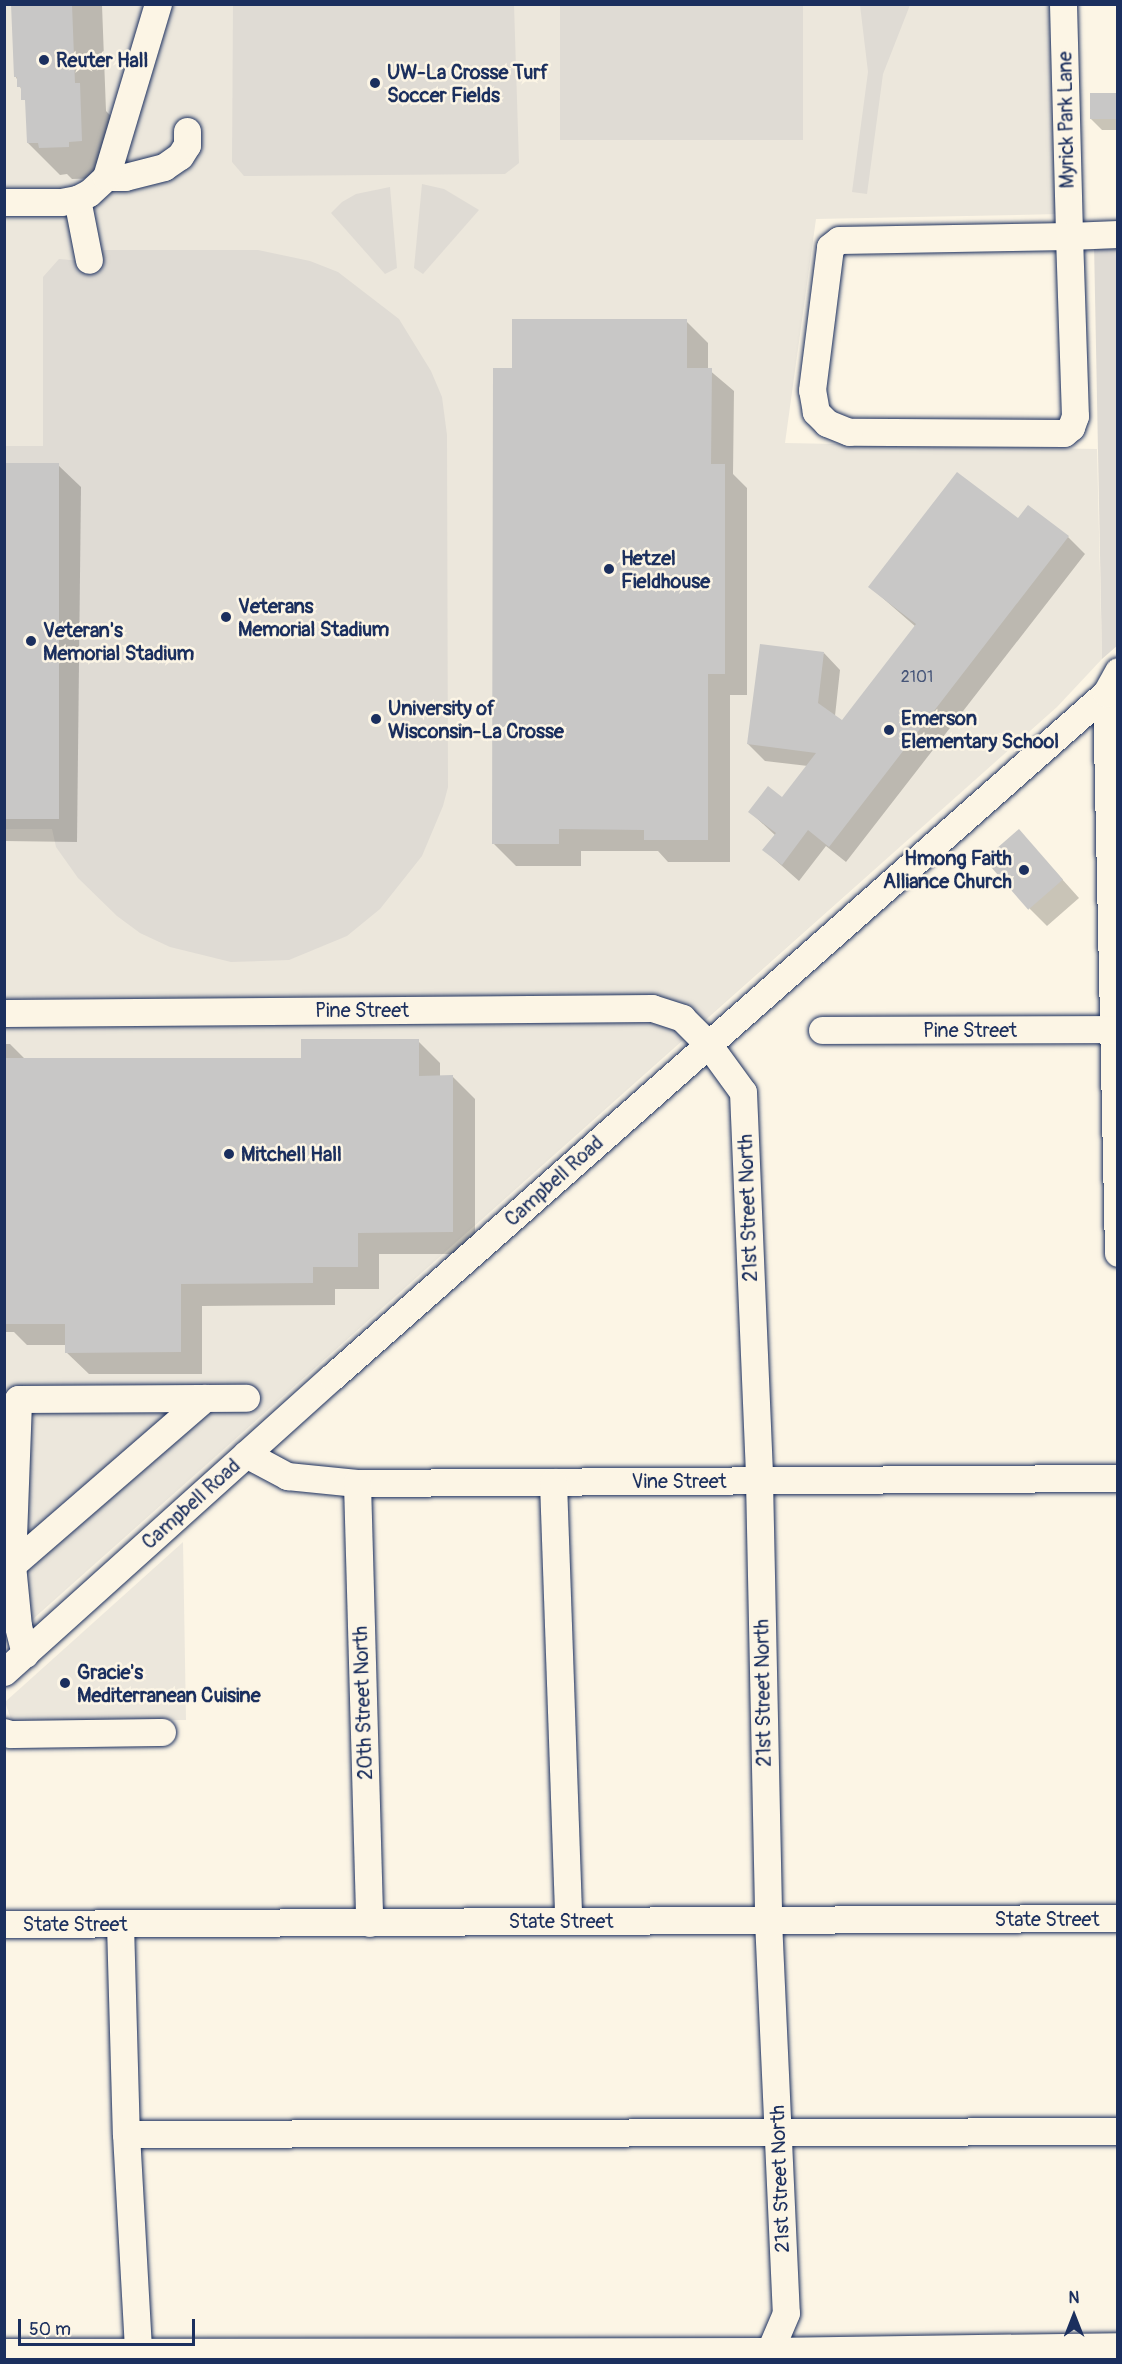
<!DOCTYPE html>
<html>
<head>
<meta charset="utf-8">
<style>
  body { margin:0 }
  #map { position:relative; width:1122px; height:2364px; overflow:hidden; background:#fcf5e5; font-family:Pangolin,sans-serif }
  div>[style] { position:absolute }
  [style*='--x'] { left:calc(var(--x)*1px); top:calc(var(--y)*1px); width:calc(var(--w)*1px); rotate:calc(var(--a)*1deg) }
  .built>* { inset:0; background:#ece7dc }
  .green>* { inset:0; background:#dfdbd4; transform-origin:0 0 }
  .shadow>* { inset:0; background:#0003 }
  .building>* { inset:0; background:#c8c7c6; transform-origin:0 0 }
  .roads { filter:drop-shadow(0 0 2px #1b2f5e) drop-shadow(0 0 2px #1b2f5e) }
  .minor>* { height:27px; margin:-13.5px; padding:0 13.5px; transform-origin:13.5px; border-radius:13.5px; background:#fcf5e5 }
  .dots>* { width:16px; height:16px; translate:-50% -50%; box-sizing:border-box; border:3px solid #fcf5e5; border-radius:50% }
  span { translate:-50% -50%; white-space:nowrap; text-align:center; line-height:1.15; -webkit-text-stroke:5px #fcf5e5; paint-order:stroke }
  .number-label { font-size:16px; color:#465578 }
  .number-label span { -webkit-text-stroke-width:0 }
  .poi-label { font-size:20px; color:#1b2f5e; font-weight:700 }
  .left { translate:0 -50%; text-align:left }
  .right { translate:-100% -50%; text-align:right }
  .street-label { font-size:20px; color:#1b2f5e }
  .frame { position:absolute; inset:0; border:6px solid #1b2f5e; pointer-events:none }
  .north { position:absolute; left:1044px; top:2286px; width:60px; height:60px; -webkit-text-stroke:4px #fcf5e5; paint-order:stroke; rotate:0deg; font-size:16px; font-weight:700; line-height:24px; text-align:center; color:#1b2f5e }
  .north::after { content:''; display:block; margin:auto; width:21px; height:27px; background:#1b2f5e; clip-path:polygon(50% 0,100% 100%,50% 72%,0 100%) }
  .scale { position:absolute; left:18px; top:2319px; width:177px; height:27px; box-sizing:border-box; border:3px solid #1b2f5e; border-top:0; padding-left:8px; font-size:18px; line-height:21px; white-space:nowrap; color:#1b2f5e; -webkit-text-stroke:4px #fcf5e5; paint-order:stroke }
</style>
</head>
<body>
<div id="map">
  <div class="built">
    <div style="clip-path:polygon(5px 5px,1049px 5px,1061px 214px,816px 219px,785px 443px,1097px 449px,1102px 659px,1057px 707px,5px 1644px)"></div>
    <div style="clip-path:polygon(183px 1542px,186px 1720px,12px 1722px,5px 1702px)"></div>
  </div>
  <div class="green">
    <div style="clip-path:polygon(233px 5px,514px 5px,519px 163px,505px 174px,244px 176px,232px 162px)"></div>
    <div style="left:560px;top:5px;width:243px;height:135px"></div>
    <div style="clip-path:polygon(860px 5px,910px 5px,883px 74px,867px 194px,852px 192px,868px 72px)"></div>
    <div style="clip-path:polygon(422px 184px,444px 189px,479px 210px,423px 274px,414px 268px)"></div>
    <div style="clip-path:polygon(390px 187px,397px 268px,385px 274px,331px 213px,342px 202px,356px 194px)"></div>
    <div style="clip-path:polygon(1094px 243px,1118px 243px,1118px 645px,1102px 659px)"></div>
    <div style="clip-path:polygon(98px 250px,258px 250px,310px 261px,338px 272px,399px 319px,431px 371px,442px 397px,447px 435px,448px 787px,443px 806px,422px 856px,380px 909px,347px 936px,289px 960px,231px 962px,170px 947px,140px 933px,117px 916px,78px 878px,56px 847px,52px 829px,5px 829px,5px 446px,43px 446px,43px 277px,59px 259px,82px 261px)"></div>
  </div>
  <div class="shadow">
    <div style="clip-path:polygon(13px 4px,111px 4px,102px 5px,106px 111px,111px 116px,101px 178px,72px 179px,67px 174px,60px 175px,28px 143px,27px 103px,16px 77px)"></div>
    <div style="clip-path:polygon(1118px 94px,1118px 130px,1102px 130px,1091px 119px)"></div>
    <div style="clip-path:polygon(686px 321px,708px 343px,708px 369px,734px 391px,733px 474px,747px 488px,747px 695px,730px 695px,730px 862px,668px 862px,658px 851px,581px 851px,581px 866px,516px 866px,493px 843px,514px 369px)"></div>
    <div style="clip-path:polygon(4px 464px,58px 465px,81px 487px,77px 842px,4px 841px)"></div>
    <div style="clip-path:polygon(1018px 520px,1068px 537px,1085px 554px,846px 862px,826px 846px,799px 881px,764px 850px,776px 836px,750px 812px,782px 799px,808px 766px,765px 761px,748px 744px,824px 653px,840px 670px,835px 716px,843px 722px,916px 627px,870px 587px)"></div>
    <div style="clip-path:polygon(1019px 831px,1079px 898px,1047px 926px,1030px 909px)"></div>
    <div style="clip-path:polygon(418px 1041px,440px 1063px,440px 1077px,453px 1077px,475px 1099px,475px 1254px,379px 1254px,379px 1289px,335px 1289px,335px 1305px,202px 1306px,202px 1374px,89px 1374px,66px 1352px,66px 1345px,27px 1345px,14px 1332px,4px 1332px,4px 1044px,10px 1044px,25px 1059px,302px 1059px)"></div>
  </div>
  <div class="building">
    <div style="clip-path:polygon(11px 4px,72px 4px,75px 83px,80px 83px,82px 141px,69px 142px,69px 147px,39px 148px,38px 143px,27px 143px,25px 100px,21px 100px,21px 87px,17px 87px,17px 77px,14px 77px)"></div>
    <div style="left:1090px;top:93px;width:28px;height:26px"></div>
    <div style="clip-path:polygon(512px 319px,687px 319px,687px 368px,712px 368px,711px 464px,725px 464px,725px 674px,708px 674px,708px 840px,644px 840px,644px 830px,559px 829px,559px 844px,492px 844px,493px 368px,512px 368px)"></div>
    <div style="left:4px;top:463px;width:55px;height:356px"></div>
    <div style="clip-path:polygon(957px 472px,1018px 518px,1028px 505px,1069px 536px,829px 847px,808px 830px,782px 865px,762px 850px,776px 833px,748px 812px,768px 786px,782px 797px,816px 753px,747px 744px,760px 644px,824px 652px,818px 703px,842px 720px,916px 624px,868px 587px)"></div>
    <div style="left:1019px;top:829px;width:67px;height:46px;rotate:49deg"></div>
    <div style="clip-path:polygon(301px 1039px,419px 1039px,419px 1076px,453px 1075px,453px 1232px,358px 1233px,358px 1267px,313px 1267px,313px 1283px,181px 1284px,181px 1352px,65px 1353px,65px 1324px,4px 1324px,4px 1058px,301px 1058px)"></div>
  </div>
  <div class="roads">
    <div class="minor">
      <div style="--x:1063;--y:4;--w:232;--a:88.5"></div>
      <div style="--x:1069;--y:236;--w:180;--a:88.1"></div>
      <div style="--x:1075;--y:416;--w:12;--a:110"></div>
      <div style="--x:1071;--y:427;--w:9;--a:139"></div>
      <div style="--x:1064;--y:433;--w:215;--a:-179.7"></div>
      <div style="--x:849;--y:432;--w:24;--a:-158"></div>
      <div style="--x:827;--y:423;--w:16;--a:-135"></div>
      <div style="--x:816;--y:412;--w:22;--a:-100"></div>
      <div style="--x:812;--y:390;--w:144;--a:-82.8"></div>
      <div style="--x:830;--y:247;--w:11;--a:-38"></div>
      <div style="--x:839;--y:240;--w:230;--a:-1"></div>
      <div style="--x:1069;--y:236;--w:49;--a:-2.3"></div>
      <div style="--x:106;--y:177;--w:19;--a:0"></div>
      <div style="--x:125;--y:177;--w:40;--a:-14.4"></div>
      <div style="--x:164;--y:167;--w:19;--a:-35"></div>
      <div style="--x:180;--y:156;--w:13;--a:-58"></div>
      <div style="--x:187;--y:145;--w:14;--a:-90"></div>
      <div style="--x:77;--y:199;--w:62;--a:78.9"></div>
      <div style="--x:4;--y:202;--w:57;--a:0"></div>
      <div style="--x:61;--y:202;--w:16;--a:-11"></div>
      <div style="--x:77;--y:199;--w:13;--a:-27"></div>
      <div style="--x:89;--y:193;--w:23;--a:-43"></div>
      <div style="--x:106;--y:177;--w:181;--a:-73.3"></div>
      <div style="--x:1106;--y:693;--w:560;--a:88.77"></div>
      <div style="--x:4;--y:1013;--w:648;--a:-0.44"></div>
      <div style="--x:652;--y:1008;--w:32;--a:18"></div>
      <div style="--x:682;--y:1018;--w:37;--a:45"></div>
      <div style="--x:708;--y:1044;--w:59;--a:53.9"></div>
      <div style="--x:743;--y:1092;--w:388;--a:87.6"></div>
      <div style="--x:759;--y:1480;--w:440;--a:88.8"></div>
      <div style="--x:768;--y:1920;--w:393;--a:87.4"></div>
      <div style="--x:786;--y:2313;--w:51;--a:113.1"></div>
      <div style="--x:822;--y:1030;--w:296;--a:-0.2"></div>
      <div style="--x:246;--y:1454;--w:47;--a:28.2"></div>
      <div style="--x:287;--y:1476;--w:70;--a:5.7"></div>
      <div style="--x:357;--y:1483;--w:761;--a:-0.38"></div>
      <div style="--x:553;--y:1482;--w:439;--a:88"></div>
      <div style="--x:357;--y:1483;--w:440;--a:88.4"></div>
      <div style="--x:12;--y:1565;--w:255;--a:-40.9"></div>
      <div style="--x:25;--y:1654;--w:29;--a:-104"></div>
      <div style="--x:18;--y:1626;--w:61;--a:-95.6"></div>
      <div style="--x:12;--y:1565;--w:166;--a:-87.9"></div>
      <div style="--x:18;--y:1399;--w:228;--a:-0.3"></div>
      <div style="--x:4;--y:1672;--w:441;--a:-42"></div>
      <div style="--x:332;--y:1377;--w:1033;--a:-41.47"></div>
      <div style="--x:1106;--y:693;--w:25;--a:-61"></div>
      <div style="--x:4;--y:1732;--w:6;--a:18"></div>
      <div style="--x:10;--y:1734;--w:152;--a:-0.8"></div>
      <div style="--x:4;--y:1924;--w:1114;--a:-0.31"></div>
      <div style="--x:120;--y:1924;--w:210;--a:88.4"></div>
      <div style="--x:126;--y:2134;--w:217;--a:86.8"></div>
      <div style="--x:126;--y:2134;--w:992;--a:-0.17"></div>
      <div style="--x:4;--y:2352;--w:765;--a:-0.07"></div>
      <div style="--x:769;--y:2351;--w:349;--a:-0.8"></div>
    </div>
  </div>
  <div class="dots">
    <div style="left:44px;top:60px;background:#1b2f5e"></div>
    <div style="left:375px;top:83px;background:#1b2f5e"></div>
    <div style="left:609px;top:569px;background:#1b2f5e"></div>
    <div style="left:226px;top:617px;background:#1b2f5e"></div>
    <div style="left:31px;top:641px;background:#1b2f5e"></div>
    <div style="left:376px;top:719px;background:#1b2f5e"></div>
    <div style="left:889px;top:730px;background:#1b2f5e"></div>
    <div style="left:1024px;top:870px;background:#1b2f5e"></div>
    <div style="left:229px;top:1154px;background:#1b2f5e"></div>
    <div style="left:65px;top:1683px;background:#1b2f5e"></div>
  </div>
  <div class="number-label">
    <span style="left:917px;top:677px">2101</span>
  </div>
  <div class="poi-label">
    <span class="left" style="left:56px;top:60px">Reuter Hall</span>
    <span class="left" style="left:387px;top:84px">UW-La Crosse Turf<br>Soccer Fields</span>
    <span class="left" style="left:621px;top:570px">Hetzel<br>Fieldhouse</span>
    <span class="left" style="left:238px;top:618px">Veterans<br>Memorial Stadium</span>
    <span class="left" style="left:43px;top:642px">Veteran's<br>Memorial Stadium</span>
    <span class="left" style="left:388px;top:720px">University of<br>Wisconsin-La Crosse</span>
    <span class="left" style="left:901px;top:730px">Emerson<br>Elementary School</span>
    <span class="right" style="left:1012px;top:870px">Hmong Faith<br>Alliance Church</span>
    <span class="left" style="left:241px;top:1154px">Mitchell Hall</span>
    <span class="left" style="left:77px;top:1684px">Gracie's<br>Mediterranean Cuisine</span>
  </div>
  <div class="street-label">
    <span style="left:1066px;top:120px;rotate:-91deg">Myrick Park Lane</span>
    <span style="left:362px;top:1010px">Pine Street</span>
    <span style="left:970px;top:1030px">Pine Street</span>
    <span style="left:554px;top:1181px;rotate:-42deg">Campbell Road</span>
    <span style="left:748px;top:1208px;rotate:-92deg">21st Street North</span>
    <span style="left:679px;top:1481px">Vine Street</span>
    <span style="left:191px;top:1504px;rotate:-42deg">Campbell Road</span>
    <span style="left:763px;top:1693px;rotate:-91deg">21st Street North</span>
    <span style="left:363px;top:1703px;rotate:-92deg">20th Street North</span>
    <span style="left:1047px;top:1919px">State Street</span>
    <span style="left:561px;top:1921px">State Street</span>
    <span style="left:75px;top:1924px">State Street</span>
    <span style="left:780px;top:2179px;rotate:-92deg">21st Street North</span>
  </div>
  <div class="frame"></div>
  <div class="north">N</div>
  <div class="scale">50 m</div>
</div>
</body>
</html>
